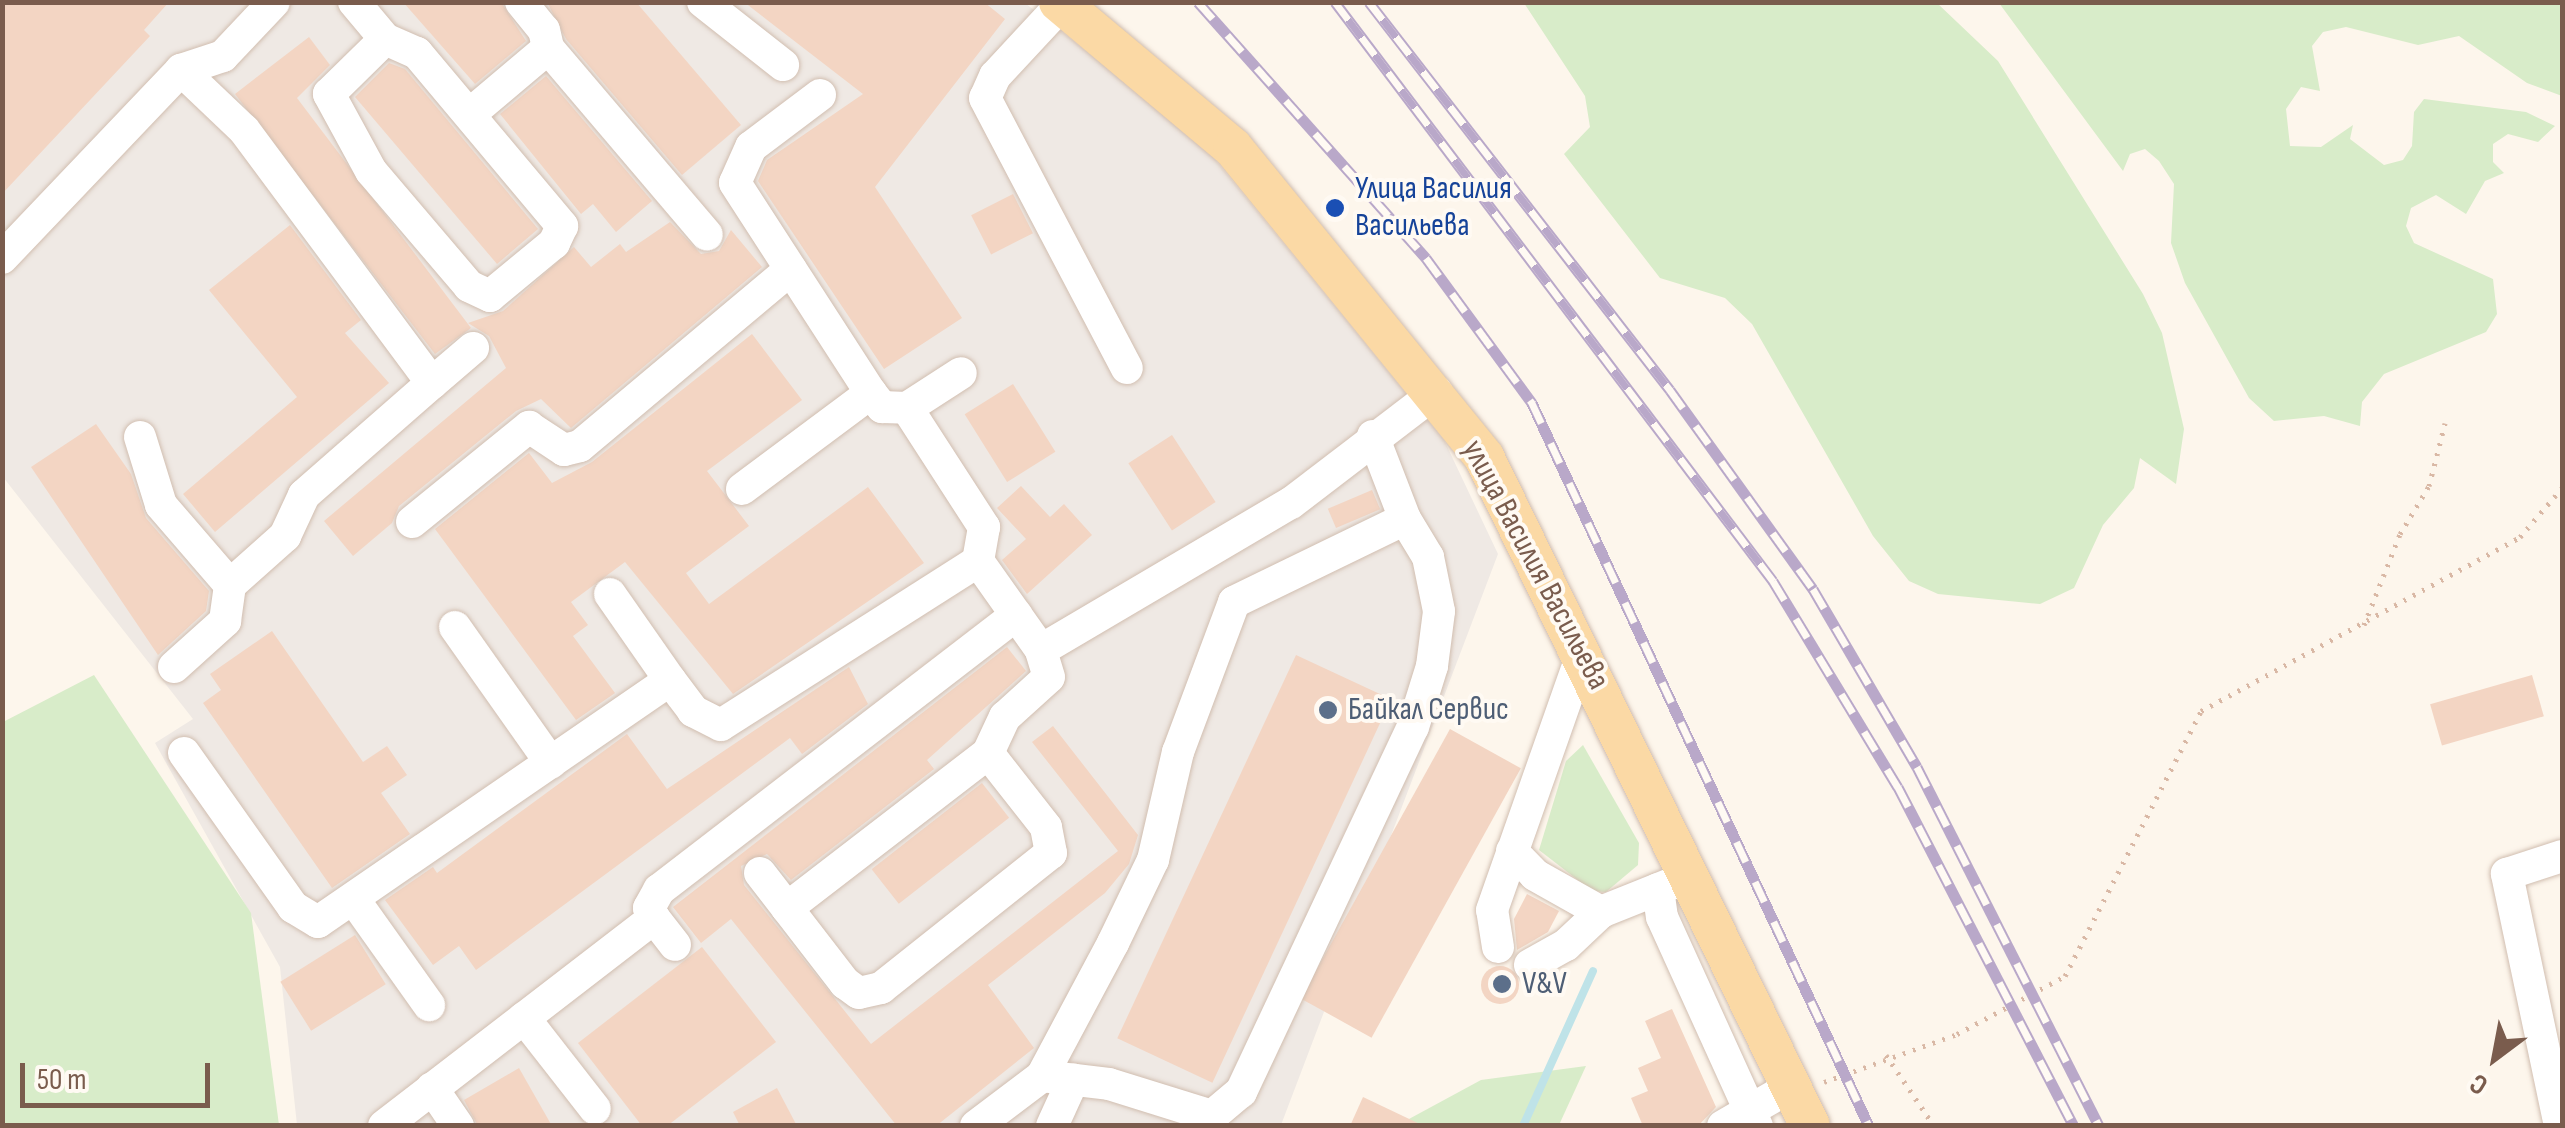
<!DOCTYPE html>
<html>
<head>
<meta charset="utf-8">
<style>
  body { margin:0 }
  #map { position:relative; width:2565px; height:1128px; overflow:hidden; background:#fdf6ec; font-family:"Sofia Sans Condensed",sans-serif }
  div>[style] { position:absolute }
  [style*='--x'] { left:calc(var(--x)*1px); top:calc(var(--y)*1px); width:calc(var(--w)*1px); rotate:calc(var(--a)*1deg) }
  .industrial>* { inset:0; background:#efe9e4 }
  .green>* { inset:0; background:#d8ecc9 }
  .stream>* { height:8px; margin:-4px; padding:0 4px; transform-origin:4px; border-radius:4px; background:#bfe3e8 }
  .building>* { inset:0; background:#f3d5c3; transform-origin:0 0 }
  .round { border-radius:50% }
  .path>* { height:5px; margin-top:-2.5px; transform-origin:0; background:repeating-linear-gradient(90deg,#d9b8a5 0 2.5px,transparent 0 10.5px) }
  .roads { filter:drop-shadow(0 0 2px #d1beb0) drop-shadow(0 0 2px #d1beb0) }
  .minor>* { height:32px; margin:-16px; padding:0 16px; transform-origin:16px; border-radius:16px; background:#fff }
  .major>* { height:40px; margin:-20px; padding:0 20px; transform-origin:20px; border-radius:20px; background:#fbd9a5 }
  .rail>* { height:11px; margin-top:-5.5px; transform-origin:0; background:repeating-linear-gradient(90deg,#fffaf3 0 22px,#b9a8c9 0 44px); box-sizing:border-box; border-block:2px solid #b9a8c9 }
  .dots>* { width:28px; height:28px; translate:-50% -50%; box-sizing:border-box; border:5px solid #fffaf3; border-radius:50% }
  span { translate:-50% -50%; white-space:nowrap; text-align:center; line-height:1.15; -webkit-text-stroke:8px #fffaf3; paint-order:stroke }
  .transit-label { font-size:32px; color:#164399 }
  .left { translate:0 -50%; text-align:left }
  .street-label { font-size:32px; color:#7a5c4d }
  .service-label { font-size:32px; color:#4e5e75 }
  .frame { position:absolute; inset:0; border:5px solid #7a5c4d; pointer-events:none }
  .north { position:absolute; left:2445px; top:1008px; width:100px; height:100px; -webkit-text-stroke:8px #fffaf3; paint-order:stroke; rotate:212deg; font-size:28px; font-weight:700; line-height:40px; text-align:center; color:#7a5c4d }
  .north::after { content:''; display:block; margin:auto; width:35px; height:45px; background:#7a5c4d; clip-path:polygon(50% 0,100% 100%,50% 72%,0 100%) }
  .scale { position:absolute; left:20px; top:1063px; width:190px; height:45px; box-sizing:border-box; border:5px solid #7a5c4d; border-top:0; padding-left:12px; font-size:30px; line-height:35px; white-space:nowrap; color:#7a5c4d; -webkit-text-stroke:8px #fffaf3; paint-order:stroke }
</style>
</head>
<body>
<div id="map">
  <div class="industrial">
    <div style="clip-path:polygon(2px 3px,1025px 3px,1199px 140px,1444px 440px,1498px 554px,1281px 1125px,297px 1125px,280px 967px,155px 743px,193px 719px,3px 477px)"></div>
  </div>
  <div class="green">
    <div style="clip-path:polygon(1524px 3px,1937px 3px,1998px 61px,2143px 294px,2162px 333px,2184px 429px,2176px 484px,2140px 458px,2134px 488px,2103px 525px,2074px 588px,2040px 604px,1938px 594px,1909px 581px,1873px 536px,1752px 324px,1725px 298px,1660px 278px,1564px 154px,1590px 127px,1585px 96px)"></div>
    <div style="clip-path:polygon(1999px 3px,2562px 3px,2562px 96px,2527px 83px,2459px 36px,2418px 45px,2346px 27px,2323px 32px,2312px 46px,2320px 91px,2301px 87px,2286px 109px,2290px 146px,2321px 147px,2353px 125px,2350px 139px,2384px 165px,2403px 160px,2412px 146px,2414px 112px,2424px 99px,2526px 112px,2555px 126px,2538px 142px,2508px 134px,2493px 144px,2493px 162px,2504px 173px,2485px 181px,2466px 214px,2436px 195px,2411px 208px,2406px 226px,2414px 243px,2493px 279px,2497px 314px,2486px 332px,2384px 374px,2362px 402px,2360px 426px,2324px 416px,2274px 421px,2249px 398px,2185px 283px,2171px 243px,2174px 184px,2159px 161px,2145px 149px,2130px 154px,2123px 171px)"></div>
    <div style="clip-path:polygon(94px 675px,251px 913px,279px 1125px,3px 1125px,3px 722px)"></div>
    <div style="clip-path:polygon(1583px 745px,1639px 843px,1638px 865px,1606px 892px,1592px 891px,1539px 850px,1566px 761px)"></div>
    <div style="clip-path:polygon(1586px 1066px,1559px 1125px,1396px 1126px,1481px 1080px)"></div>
  </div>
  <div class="stream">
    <div style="--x:1523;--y:1126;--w:170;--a:-65.7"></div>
  </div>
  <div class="building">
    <div style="clip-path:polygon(2px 2px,169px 2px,144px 30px,150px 36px,2px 194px)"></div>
    <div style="clip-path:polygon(403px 2px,501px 2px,526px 41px,475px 84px)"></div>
    <div style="clip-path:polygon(547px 2px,636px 2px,741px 125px,682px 175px,566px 39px)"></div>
    <div style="clip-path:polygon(744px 2px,984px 2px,1005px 19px,875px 187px,962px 318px,884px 369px,758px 181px,767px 160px,863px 94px)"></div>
    <div style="clip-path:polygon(309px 37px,330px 65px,297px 98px,471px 328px,435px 354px,235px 94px)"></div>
    <div style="clip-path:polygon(389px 63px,405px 69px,538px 229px,497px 264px,355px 97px)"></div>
    <div style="clip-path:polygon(546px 76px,652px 201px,616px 232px,593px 204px,581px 214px,500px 114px)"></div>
    <div style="left:1013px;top:194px;width:44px;height:47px;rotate:63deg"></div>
    <div style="clip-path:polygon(670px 222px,701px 254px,719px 251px,731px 230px,762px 267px,571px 428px,541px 399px,516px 411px,399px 506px,392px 523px,353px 556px,324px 521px,506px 368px,489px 336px,468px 323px,503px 311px,574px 247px,591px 267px,620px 244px,626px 252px)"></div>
    <div style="clip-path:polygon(290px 225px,361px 320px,345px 333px,389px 383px,215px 532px,183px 494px,297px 397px,209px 290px)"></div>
    <div style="clip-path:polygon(752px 334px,802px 400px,707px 471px,749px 526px,686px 573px,709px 604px,868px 487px,924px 563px,733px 694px,625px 562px,571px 602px,588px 625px,573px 636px,615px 693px,576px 720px,435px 529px,529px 453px,552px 483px,592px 462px)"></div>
    <div style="left:1013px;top:384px;width:80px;height:57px;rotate:58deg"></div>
    <div style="clip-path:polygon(96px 424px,131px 474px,146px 518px,209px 591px,206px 611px,158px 655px,31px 467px)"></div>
    <div style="left:1172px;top:435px;width:80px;height:52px;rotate:57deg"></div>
    <div style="clip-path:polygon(1021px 486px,1050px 517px,1064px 504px,1092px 535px,1027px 594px,1002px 560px,1026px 539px,997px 508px)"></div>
    <div style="left:1372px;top:490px;width:21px;height:48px;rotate:67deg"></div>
    <div style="clip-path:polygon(272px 631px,363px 762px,387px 746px,407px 775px,381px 793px,410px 834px,332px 888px,203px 703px,221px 690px,210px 674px)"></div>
    <div style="clip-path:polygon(1007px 647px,1026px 671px,927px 760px,934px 769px,791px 880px,767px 854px,741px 866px,744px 885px,871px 1044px,1118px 851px,1032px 742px,1053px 726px,1138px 835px,1129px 864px,1105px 893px,988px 985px,1034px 1048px,936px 1126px,897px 1126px,731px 919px,701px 943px,673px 907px)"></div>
    <div style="left:1296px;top:655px;width:105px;height:423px;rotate:25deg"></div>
    <div style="clip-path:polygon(849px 667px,868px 704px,802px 754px,790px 738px,476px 970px,459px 946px,433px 965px,385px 900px,433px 867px,437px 873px,627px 734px,667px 789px)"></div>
    <div style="left:2532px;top:675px;width:43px;height:106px;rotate:74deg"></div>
    <div style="left:1450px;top:729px;width:81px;height:308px;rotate:29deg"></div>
    <div style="left:982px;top:783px;width:44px;height:140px;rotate:52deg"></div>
    <div style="clip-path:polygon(1527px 894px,1559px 911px,1548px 932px,1517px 950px,1514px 919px)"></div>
    <div style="left:355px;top:935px;width:58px;height:88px;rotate:58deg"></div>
    <div style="clip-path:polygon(702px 947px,776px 1042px,667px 1126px,642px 1126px,578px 1043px)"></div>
    <div class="round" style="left:1481px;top:966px;width:38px;height:38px"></div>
    <div style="clip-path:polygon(1672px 1009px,1716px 1107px,1698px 1126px,1643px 1126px,1631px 1098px,1648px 1091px,1638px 1068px,1661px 1058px,1645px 1021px)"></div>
    <div style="clip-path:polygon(519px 1068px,552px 1126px,478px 1126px,464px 1100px)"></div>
    <div style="clip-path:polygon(777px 1088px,797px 1126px,740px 1126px,733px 1112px)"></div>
    <div style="clip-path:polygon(1363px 1097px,1424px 1126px,1350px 1126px)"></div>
  </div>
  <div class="path">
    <div style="--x:2364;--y:625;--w:98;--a:-68.4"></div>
    <div style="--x:2400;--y:534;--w:56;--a:-58.9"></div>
    <div style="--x:2429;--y:486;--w:65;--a:-75.7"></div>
    <div style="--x:1886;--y:1055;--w:86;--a:55.9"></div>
    <div style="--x:1824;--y:1082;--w:141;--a:-19.8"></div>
    <div style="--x:1957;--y:1034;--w:123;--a:-28.2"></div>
    <div style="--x:2065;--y:976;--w:298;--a:-62.8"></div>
    <div style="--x:2201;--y:711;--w:363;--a:-28.6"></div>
    <div style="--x:2520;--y:537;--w:65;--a:-49.4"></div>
  </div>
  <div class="roads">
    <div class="minor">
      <div style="--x:354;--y:2;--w:48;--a:50"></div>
      <div style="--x:385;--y:39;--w:35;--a:24"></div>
      <div style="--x:417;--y:53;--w:226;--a:50"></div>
      <div style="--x:562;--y:226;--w:19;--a:115"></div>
      <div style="--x:554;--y:243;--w:83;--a:140.4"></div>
      <div style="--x:490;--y:296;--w:23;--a:-155"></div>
      <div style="--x:469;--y:286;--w:151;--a:-130.4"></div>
      <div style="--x:371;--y:171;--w:88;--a:-118.6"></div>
      <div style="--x:329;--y:94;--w:78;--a:-44.5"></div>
      <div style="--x:521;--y:2;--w:36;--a:51"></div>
      <div style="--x:544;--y:30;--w:18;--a:77"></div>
      <div style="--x:703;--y:2;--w:102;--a:38.2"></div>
      <div style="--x:1062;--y:4;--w:98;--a:132.9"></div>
      <div style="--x:995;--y:76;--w:24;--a:114"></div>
      <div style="--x:985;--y:98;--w:305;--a:62.3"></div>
      <div style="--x:820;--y:95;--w:86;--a:143"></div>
      <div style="--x:751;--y:147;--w:39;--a:114"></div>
      <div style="--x:735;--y:183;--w:250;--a:57.1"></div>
      <div style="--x:871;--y:393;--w:18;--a:52"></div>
      <div style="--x:882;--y:407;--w:25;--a:2"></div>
      <div style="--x:907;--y:408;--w:142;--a:57.1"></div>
      <div style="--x:984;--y:527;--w:35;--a:100"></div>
      <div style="--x:978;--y:561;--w:109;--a:54.7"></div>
      <div style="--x:1041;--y:650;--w:290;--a:-30.5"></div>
      <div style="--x:1291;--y:503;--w:183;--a:-37.4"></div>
      <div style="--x:470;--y:114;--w:102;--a:-40.2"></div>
      <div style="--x:548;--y:48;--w:245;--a:49.6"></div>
      <div style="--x:2;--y:258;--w:260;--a:-46.4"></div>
      <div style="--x:181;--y:70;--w:44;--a:-18.4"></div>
      <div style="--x:223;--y:56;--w:74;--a:-46.6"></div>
      <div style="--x:432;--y:383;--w:54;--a:-40.5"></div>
      <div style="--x:907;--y:408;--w:64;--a:-32.9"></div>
      <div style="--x:140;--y:437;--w:71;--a:72.8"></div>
      <div style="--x:161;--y:505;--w:106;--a:49.2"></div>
      <div style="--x:742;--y:489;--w:161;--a:-36.7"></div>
      <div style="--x:412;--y:522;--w:151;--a:-39.1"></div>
      <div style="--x:529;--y:427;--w:42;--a:33.3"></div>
      <div style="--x:564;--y:450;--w:16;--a:-14"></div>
      <div style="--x:580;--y:446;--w:275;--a:-40"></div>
      <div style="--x:610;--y:594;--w:105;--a:55.1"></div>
      <div style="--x:455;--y:627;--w:166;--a:54.8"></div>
      <div style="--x:174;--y:667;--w:69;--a:-42"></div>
      <div style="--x:225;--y:621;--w:36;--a:-82"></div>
      <div style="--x:230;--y:585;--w:74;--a:-41.7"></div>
      <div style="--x:285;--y:536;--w:45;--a:-65.1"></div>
      <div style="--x:304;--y:495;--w:170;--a:-41.2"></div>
      <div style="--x:432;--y:383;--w:315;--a:-126.6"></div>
      <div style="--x:244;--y:130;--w:87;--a:-136.4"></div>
      <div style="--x:184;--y:753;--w:189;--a:54.7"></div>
      <div style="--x:293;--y:907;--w:29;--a:31"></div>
      <div style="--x:318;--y:922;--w:427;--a:-34.5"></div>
      <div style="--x:670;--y:680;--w:39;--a:53"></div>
      <div style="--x:693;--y:711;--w:31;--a:27"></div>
      <div style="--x:721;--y:725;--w:305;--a:-32.5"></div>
      <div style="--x:1512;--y:851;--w:33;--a:46"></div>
      <div style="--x:1535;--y:875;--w:76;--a:29.3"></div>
      <div style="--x:760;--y:873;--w:44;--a:52.4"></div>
      <div style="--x:787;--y:908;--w:254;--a:-37.6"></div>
      <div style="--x:988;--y:753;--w:40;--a:-65"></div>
      <div style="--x:1005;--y:717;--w:59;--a:-42.3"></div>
      <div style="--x:1049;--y:677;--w:28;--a:-107"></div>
      <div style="--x:1658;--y:889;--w:28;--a:82"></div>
      <div style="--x:1662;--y:917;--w:230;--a:65.6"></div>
      <div style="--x:355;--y:901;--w:128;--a:54.6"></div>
      <div style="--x:787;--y:908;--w:95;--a:52.3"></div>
      <div style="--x:845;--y:983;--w:17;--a:36"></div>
      <div style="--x:859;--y:993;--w:23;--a:-13"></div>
      <div style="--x:881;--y:988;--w:217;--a:-38.5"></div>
      <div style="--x:1051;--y:853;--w:26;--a:-101"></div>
      <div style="--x:1046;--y:827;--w:94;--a:-128.1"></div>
      <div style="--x:654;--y:918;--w:34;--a:52"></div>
      <div style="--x:1498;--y:947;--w:37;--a:-99"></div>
      <div style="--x:1492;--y:910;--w:274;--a:-70.6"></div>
      <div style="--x:1530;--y:965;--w:41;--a:-29.1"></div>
      <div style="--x:1566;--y:945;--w:48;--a:-43.3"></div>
      <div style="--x:1601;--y:912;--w:81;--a:-21.8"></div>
      <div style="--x:524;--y:1018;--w:115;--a:52"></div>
      <div style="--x:1042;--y:1076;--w:67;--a:6.8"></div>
      <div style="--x:1109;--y:1084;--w:108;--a:17.3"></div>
      <div style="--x:1212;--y:1116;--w:38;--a:-40"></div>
      <div style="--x:1241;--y:1092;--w:403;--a:-64.8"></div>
      <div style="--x:1413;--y:727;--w:64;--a:-72.7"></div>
      <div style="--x:1432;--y:666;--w:55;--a:-82.7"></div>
      <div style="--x:1439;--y:611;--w:55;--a:-101.5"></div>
      <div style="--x:1428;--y:557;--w:44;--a:-121.2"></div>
      <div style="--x:432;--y:1088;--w:46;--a:55.6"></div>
      <div style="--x:384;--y:1126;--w:341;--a:-37.6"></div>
      <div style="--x:654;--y:918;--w:11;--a:-117"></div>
      <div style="--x:649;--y:908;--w:21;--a:-61"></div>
      <div style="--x:659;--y:890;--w:451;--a:-37.6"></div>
      <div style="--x:976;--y:1126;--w:83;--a:-37.1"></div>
      <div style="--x:1042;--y:1076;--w:151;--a:-61.9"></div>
      <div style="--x:1113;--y:943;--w:92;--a:-64.3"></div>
      <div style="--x:1153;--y:860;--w:111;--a:-77"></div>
      <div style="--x:1178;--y:752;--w:160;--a:-69.5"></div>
      <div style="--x:1234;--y:602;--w:190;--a:-25.9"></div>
      <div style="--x:1405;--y:519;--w:89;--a:-111.1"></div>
      <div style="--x:1052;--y:1126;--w:51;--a:-65.5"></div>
      <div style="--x:1723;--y:1126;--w:80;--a:-30.1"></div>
      <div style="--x:2560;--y:1126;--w:258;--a:-101.9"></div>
      <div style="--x:2507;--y:874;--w:58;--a:-18.1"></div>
    </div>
    <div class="major">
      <div style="--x:1059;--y:2;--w:227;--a:40"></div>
      <div style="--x:1233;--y:148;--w:398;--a:50.9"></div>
      <div style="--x:1484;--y:457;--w:744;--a:64.02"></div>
    </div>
  </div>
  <div class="rail">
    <div style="--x:1198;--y:2;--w:343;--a:48.3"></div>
    <div style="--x:1426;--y:258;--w:180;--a:53.8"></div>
    <div style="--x:1532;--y:403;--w:798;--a:65.01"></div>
    <div style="--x:1335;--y:2;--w:726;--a:52.89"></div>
    <div style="--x:1773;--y:581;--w:241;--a:58.8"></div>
    <div style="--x:1898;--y:787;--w:382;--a:62.6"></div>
    <div style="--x:1369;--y:2;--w:491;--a:52.2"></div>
    <div style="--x:1670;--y:390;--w:245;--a:54.3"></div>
    <div style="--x:1813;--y:589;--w:206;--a:59.7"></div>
    <div style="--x:1917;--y:767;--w:402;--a:63.1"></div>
  </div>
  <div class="dots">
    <div style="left:1335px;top:208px;background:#1a4fb4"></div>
    <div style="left:1328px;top:710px;background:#5c6f8a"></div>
    <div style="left:1502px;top:984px;background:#5c6f8a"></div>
  </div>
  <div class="transit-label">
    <span class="left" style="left:1355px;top:208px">Улица Василия<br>Васильева</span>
  </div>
  <div class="street-label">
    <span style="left:1535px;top:565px;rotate:62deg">улица Василия Васильева</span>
  </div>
  <div class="service-label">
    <span class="left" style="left:1348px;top:710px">Байкал Сервис</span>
    <span class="left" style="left:1522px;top:984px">V&amp;V</span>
  </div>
  <div class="frame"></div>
  <div class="north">С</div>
  <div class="scale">50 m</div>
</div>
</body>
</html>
